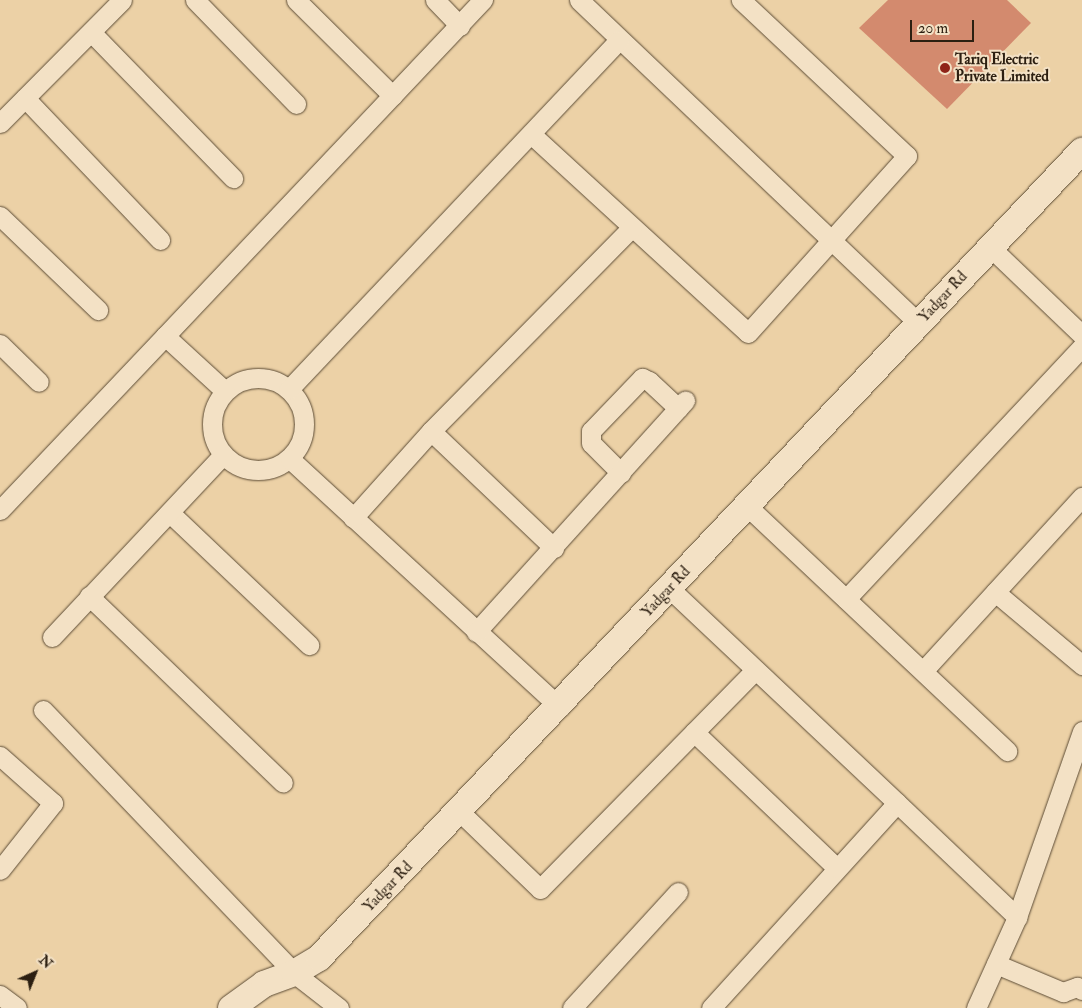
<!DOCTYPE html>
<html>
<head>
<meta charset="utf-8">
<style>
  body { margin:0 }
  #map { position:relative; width:1082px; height:1008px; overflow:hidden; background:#ecd1a6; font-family:"IM FELL Double Pica",serif }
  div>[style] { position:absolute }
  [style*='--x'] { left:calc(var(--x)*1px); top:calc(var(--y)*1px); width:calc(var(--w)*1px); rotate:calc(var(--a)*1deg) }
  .building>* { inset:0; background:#d38a6e }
  .roads { filter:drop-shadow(0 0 1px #5c4c36) drop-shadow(0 0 1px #5c4c36) }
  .street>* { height:19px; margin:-9.5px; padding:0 9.5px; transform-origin:9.5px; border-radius:9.5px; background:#f3e1c5 }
  .street>.ring { margin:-9.5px; padding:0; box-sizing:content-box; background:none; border:19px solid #f3e1c5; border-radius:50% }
  .secondary>* { height:26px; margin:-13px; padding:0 13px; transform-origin:13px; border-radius:13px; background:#f3e1c5 }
  .dots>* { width:14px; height:14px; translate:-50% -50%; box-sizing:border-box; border:2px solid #f3e1c5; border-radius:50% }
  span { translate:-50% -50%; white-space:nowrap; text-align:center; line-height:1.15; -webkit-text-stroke:4px #f3e1c5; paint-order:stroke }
  .poi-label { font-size:15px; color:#2c1f11; font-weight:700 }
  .left { translate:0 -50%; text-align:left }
  .street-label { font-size:15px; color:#2c1f11 }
  .north { position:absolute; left:10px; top:948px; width:50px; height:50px; -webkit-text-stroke:4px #f3e1c5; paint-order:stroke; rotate:44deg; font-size:14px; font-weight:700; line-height:20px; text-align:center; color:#2c1f11 }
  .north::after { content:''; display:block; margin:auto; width:18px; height:22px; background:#2c1f11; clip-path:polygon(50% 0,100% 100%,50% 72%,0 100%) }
  .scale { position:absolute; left:910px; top:20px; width:64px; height:22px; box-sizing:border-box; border:2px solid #2c1f11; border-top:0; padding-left:6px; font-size:15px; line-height:18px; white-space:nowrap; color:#2c1f11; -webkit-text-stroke:4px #f3e1c5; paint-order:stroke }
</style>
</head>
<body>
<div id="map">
  <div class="building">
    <div style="clip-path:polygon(888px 0,1007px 0,1031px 23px,947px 109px,859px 28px)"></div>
  </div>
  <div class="roads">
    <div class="street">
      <div style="--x:195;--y:0;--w:145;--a:45.8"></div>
      <div style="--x:296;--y:0;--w:136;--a:44.7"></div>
      <div style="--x:435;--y:0;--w:36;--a:46"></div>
      <div style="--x:579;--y:0;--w:468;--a:43.6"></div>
      <div style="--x:91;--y:32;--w:204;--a:45.8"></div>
      <div style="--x:25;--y:98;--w:196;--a:46.4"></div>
      <div style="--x:0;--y:123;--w:173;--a:-45.2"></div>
      <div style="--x:531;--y:134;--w:294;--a:42.5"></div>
      <div style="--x:748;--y:333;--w:238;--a:-48.1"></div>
      <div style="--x:907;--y:156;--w:228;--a:-136.8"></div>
      <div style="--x:0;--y:216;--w:136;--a:43.8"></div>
      <div style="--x:990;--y:247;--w:127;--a:43.7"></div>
      <div style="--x:165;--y:336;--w:463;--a:-46.6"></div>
      <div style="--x:0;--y:344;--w:54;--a:44.3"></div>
      <div class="ring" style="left:212px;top:378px;width:73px;height:73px"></div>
      <div style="--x:289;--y:389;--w:480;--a:-46.6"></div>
      <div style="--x:431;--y:431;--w:170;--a:43.6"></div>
      <div style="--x:290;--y:459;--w:367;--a:42.6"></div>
      <div style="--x:621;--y:473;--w:42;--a:-135"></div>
      <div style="--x:591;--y:443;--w:12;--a:-90"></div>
      <div style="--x:591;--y:431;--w:74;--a:-46.1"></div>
      <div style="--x:642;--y:378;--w:8;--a:23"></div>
      <div style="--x:649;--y:381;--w:40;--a:43"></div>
      <div style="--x:746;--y:505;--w:359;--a:43.3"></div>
      <div style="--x:0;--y:510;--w:240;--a:-46.5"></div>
      <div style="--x:165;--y:336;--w:81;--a:42.5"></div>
      <div style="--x:170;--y:513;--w:192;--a:43.5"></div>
      <div style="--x:353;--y:518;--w:117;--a:-48.1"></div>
      <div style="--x:431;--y:431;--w:286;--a:-45.4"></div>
      <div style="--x:669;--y:588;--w:313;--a:43.3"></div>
      <div style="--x:897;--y:803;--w:277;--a:132.2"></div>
      <div style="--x:995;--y:592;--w:114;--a:40"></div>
      <div style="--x:89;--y:596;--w:269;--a:43.9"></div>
      <div style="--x:846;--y:599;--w:345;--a:-46.9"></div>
      <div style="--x:476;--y:632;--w:312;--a:-47.9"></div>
      <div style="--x:52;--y:637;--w:250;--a:-46.8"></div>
      <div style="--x:923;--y:671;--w:236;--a:-47.6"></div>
      <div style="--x:43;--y:710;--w:364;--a:46.3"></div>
      <div style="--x:294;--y:973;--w:57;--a:37.9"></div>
      <div style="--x:694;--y:732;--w:197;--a:43.6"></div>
      <div style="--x:0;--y:756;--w:71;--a:41.6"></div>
      <div style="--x:53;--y:803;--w:85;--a:128.3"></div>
      <div style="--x:897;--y:803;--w:166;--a:43.5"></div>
      <div style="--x:460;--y:812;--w:111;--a:43.9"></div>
      <div style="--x:540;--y:889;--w:307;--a:-45.5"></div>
      <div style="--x:996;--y:964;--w:73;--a:22.7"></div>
      <div style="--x:1063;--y:992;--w:15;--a:-20"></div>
      <div style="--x:1077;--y:987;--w:6;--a:31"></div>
      <div style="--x:0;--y:995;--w:21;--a:37"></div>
      <div style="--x:572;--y:1008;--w:157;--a:-47.6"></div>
      <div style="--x:976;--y:1008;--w:100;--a:-65.7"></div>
      <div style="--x:1017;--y:917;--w:197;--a:-70.7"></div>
    </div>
    <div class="secondary">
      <div style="--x:231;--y:1008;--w:41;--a:-36"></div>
      <div style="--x:264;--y:984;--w:32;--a:-20"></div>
      <div style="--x:294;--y:973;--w:29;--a:-31"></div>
      <div style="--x:319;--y:958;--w:1111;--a:-46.61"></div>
    </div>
  </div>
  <div class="dots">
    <div style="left:945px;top:68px;background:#8f2418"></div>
  </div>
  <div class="poi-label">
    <span class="left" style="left:955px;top:68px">Tariq Electric<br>Private Limited</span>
  </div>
  <div class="street-label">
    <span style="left:943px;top:297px;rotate:-47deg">Yadgar Rd</span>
    <span style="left:666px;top:592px;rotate:-47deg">Yadgar Rd</span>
    <span style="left:388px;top:887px;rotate:-46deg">Yadgar Rd</span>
  </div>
  <div class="north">N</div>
  <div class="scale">20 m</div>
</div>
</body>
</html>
